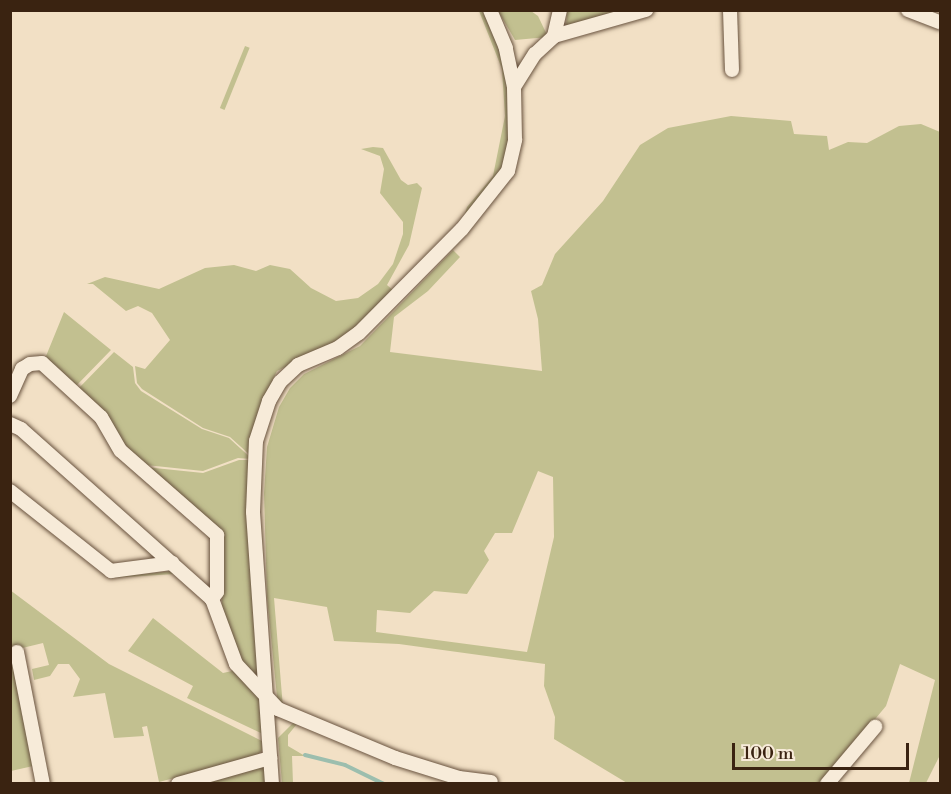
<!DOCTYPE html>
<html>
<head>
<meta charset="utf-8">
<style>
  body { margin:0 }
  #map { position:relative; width:951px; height:794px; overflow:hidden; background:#f2e0c5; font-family:"Libre Bodoni",serif }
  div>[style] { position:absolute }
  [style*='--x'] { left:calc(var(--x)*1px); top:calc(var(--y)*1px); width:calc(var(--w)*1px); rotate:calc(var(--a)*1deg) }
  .green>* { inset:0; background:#c2c090; transform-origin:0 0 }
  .stream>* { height:4px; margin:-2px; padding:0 2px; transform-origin:2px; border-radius:2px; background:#9cbeae }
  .roads { filter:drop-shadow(0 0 2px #68523e) drop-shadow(0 0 2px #68523e) }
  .minor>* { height:14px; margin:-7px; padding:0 7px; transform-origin:7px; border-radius:7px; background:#f7ebd9 }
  span { translate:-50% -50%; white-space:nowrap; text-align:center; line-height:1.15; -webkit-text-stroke:6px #f7ebd9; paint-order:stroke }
  .frame { position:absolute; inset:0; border:12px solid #3a2311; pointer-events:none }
  .scale { position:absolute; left:732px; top:743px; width:177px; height:27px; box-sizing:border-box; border:3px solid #3a2311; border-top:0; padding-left:8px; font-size:18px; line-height:21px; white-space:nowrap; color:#3a2311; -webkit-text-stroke:4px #f7ebd9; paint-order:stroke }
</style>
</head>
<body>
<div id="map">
  <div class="green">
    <div style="clip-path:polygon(479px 11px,484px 11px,496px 35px,509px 83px,508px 143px,501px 170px,464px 217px,467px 207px,493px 176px,505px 116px,502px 69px)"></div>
    <div style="clip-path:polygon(498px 11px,531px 11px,538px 16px,548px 37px,515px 40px)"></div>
    <div style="clip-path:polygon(567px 11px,637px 11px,566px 28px)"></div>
    <div style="left:245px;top:46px;width:5px;height:67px;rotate:22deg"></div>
    <div style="clip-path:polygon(evenodd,731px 116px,791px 121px,794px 134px,827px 136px,829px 150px,848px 142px,867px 143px,899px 126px,921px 124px,940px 132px,940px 755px,926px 783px,909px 783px,935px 680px,900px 664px,886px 706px,822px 783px,627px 783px,554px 739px,555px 717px,544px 686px,545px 664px,399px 644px,334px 641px,327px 607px,274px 598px,283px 708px,278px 707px,267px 597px,264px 493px,267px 447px,279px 407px,290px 388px,304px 374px,360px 346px,453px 250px,460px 257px,428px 291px,394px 317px,390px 352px,542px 371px,538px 319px,531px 291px,542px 285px,555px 254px,603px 201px,640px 145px,668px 128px,731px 116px,538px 471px,553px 477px,554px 537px,527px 652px,376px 632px,377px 610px,410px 613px,434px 591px,467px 594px,489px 560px,484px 551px,495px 533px,512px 533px,538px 471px)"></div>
    <div style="clip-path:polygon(373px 147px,383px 148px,401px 180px,408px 185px,417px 183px,422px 188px,409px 245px,387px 285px,394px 291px,349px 336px,277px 371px,263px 401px,251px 456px,230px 437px,203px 428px,142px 389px,137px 383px,135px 366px,145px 369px,170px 340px,152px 313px,138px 306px,126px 311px,93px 284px,87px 284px,105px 277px,159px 289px,205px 268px,234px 265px,256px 271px,270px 265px,290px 269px,311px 288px,336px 301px,358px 298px,378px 284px,393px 264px,403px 234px,403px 222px,380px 193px,384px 169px,380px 156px,361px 149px)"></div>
    <div style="clip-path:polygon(64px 312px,111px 350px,76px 386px,55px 365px,44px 361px)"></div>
    <div style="clip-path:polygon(114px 352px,133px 367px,135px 383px,141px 391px,202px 429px,229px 438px,252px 459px,238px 458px,203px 471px,146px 465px,124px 449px,78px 389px)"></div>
    <div style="clip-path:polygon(239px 460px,251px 460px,262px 670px,257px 678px,241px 664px,222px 610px,222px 541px,145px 467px,203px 473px)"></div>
    <div style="clip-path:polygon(56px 531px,113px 577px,172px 571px,204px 596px,214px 609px,234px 665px,263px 703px,267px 736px,187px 698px,193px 686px,128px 651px,153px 618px,223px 673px,232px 671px,213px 612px,204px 599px,175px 574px,109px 578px)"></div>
    <div style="clip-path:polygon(10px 590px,109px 664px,266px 743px,264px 748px,256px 757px,159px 782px,147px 726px,142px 727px,144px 736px,114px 738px,105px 693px,73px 697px,80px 679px,69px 664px,58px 664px,50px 676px,34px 680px,32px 669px,49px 665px,43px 643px,14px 650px,33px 766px,11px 771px)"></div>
    <div style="clip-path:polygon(294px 722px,297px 724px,288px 735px,288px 746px,305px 756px,292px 756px,293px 783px,282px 783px,278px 738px)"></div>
    <div style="clip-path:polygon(259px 765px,266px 767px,269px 783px,191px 784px)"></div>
  </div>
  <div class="stream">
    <div style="--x:305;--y:755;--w:41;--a:14"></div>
    <div style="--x:345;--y:765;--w:43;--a:26"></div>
  </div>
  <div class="roads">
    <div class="minor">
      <div style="--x:730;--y:10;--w:60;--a:88.1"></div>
      <div style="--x:908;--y:10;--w:34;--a:21"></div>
      <div style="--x:554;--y:36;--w:27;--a:-77"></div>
      <div style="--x:514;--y:87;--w:39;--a:-58"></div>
      <div style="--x:535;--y:54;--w:26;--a:-43"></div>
      <div style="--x:554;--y:36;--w:96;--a:-15.8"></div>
      <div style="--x:10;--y:396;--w:30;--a:-66"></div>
      <div style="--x:22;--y:369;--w:9;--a:-32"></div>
      <div style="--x:30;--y:364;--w:12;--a:-5"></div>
      <div style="--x:42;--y:363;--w:80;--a:42.5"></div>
      <div style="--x:101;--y:417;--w:39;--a:60"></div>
      <div style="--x:121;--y:451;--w:128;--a:41.2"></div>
      <div style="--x:217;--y:535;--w:57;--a:90"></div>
      <div style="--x:217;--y:592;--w:9;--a:126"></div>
      <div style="--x:10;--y:424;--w:12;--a:24"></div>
      <div style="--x:21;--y:429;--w:256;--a:41.7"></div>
      <div style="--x:212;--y:599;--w:69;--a:69.7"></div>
      <div style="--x:236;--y:664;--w:62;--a:47"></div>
      <div style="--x:278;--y:709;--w:127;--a:22.7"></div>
      <div style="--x:395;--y:758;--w:67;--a:17.4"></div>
      <div style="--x:459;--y:778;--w:32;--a:7"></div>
      <div style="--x:10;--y:491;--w:129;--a:38.4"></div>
      <div style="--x:111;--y:571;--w:62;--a:-7.5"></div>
      <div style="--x:17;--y:652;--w:135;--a:78.9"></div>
      <div style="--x:178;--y:784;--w:96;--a:-15.8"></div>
      <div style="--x:272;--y:784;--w:273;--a:-94"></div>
      <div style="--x:253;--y:512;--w:71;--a:-87.6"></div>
      <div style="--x:256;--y:441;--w:42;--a:-72"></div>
      <div style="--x:269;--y:401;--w:22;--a:-60"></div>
      <div style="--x:280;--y:382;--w:25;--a:-43"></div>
      <div style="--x:298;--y:365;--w:43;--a:-23"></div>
      <div style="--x:338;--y:348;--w:26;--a:-36"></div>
      <div style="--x:359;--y:333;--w:146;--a:-45.3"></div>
      <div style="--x:462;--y:229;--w:74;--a:-51.6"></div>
      <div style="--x:508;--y:171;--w:32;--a:-77"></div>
      <div style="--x:515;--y:140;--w:53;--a:-91.1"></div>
      <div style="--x:514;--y:87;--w:40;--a:-102"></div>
      <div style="--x:506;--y:48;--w:41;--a:-112.8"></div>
      <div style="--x:827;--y:784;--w:75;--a:-49.9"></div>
    </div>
  </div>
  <div class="frame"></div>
  <div class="scale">100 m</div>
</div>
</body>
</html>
